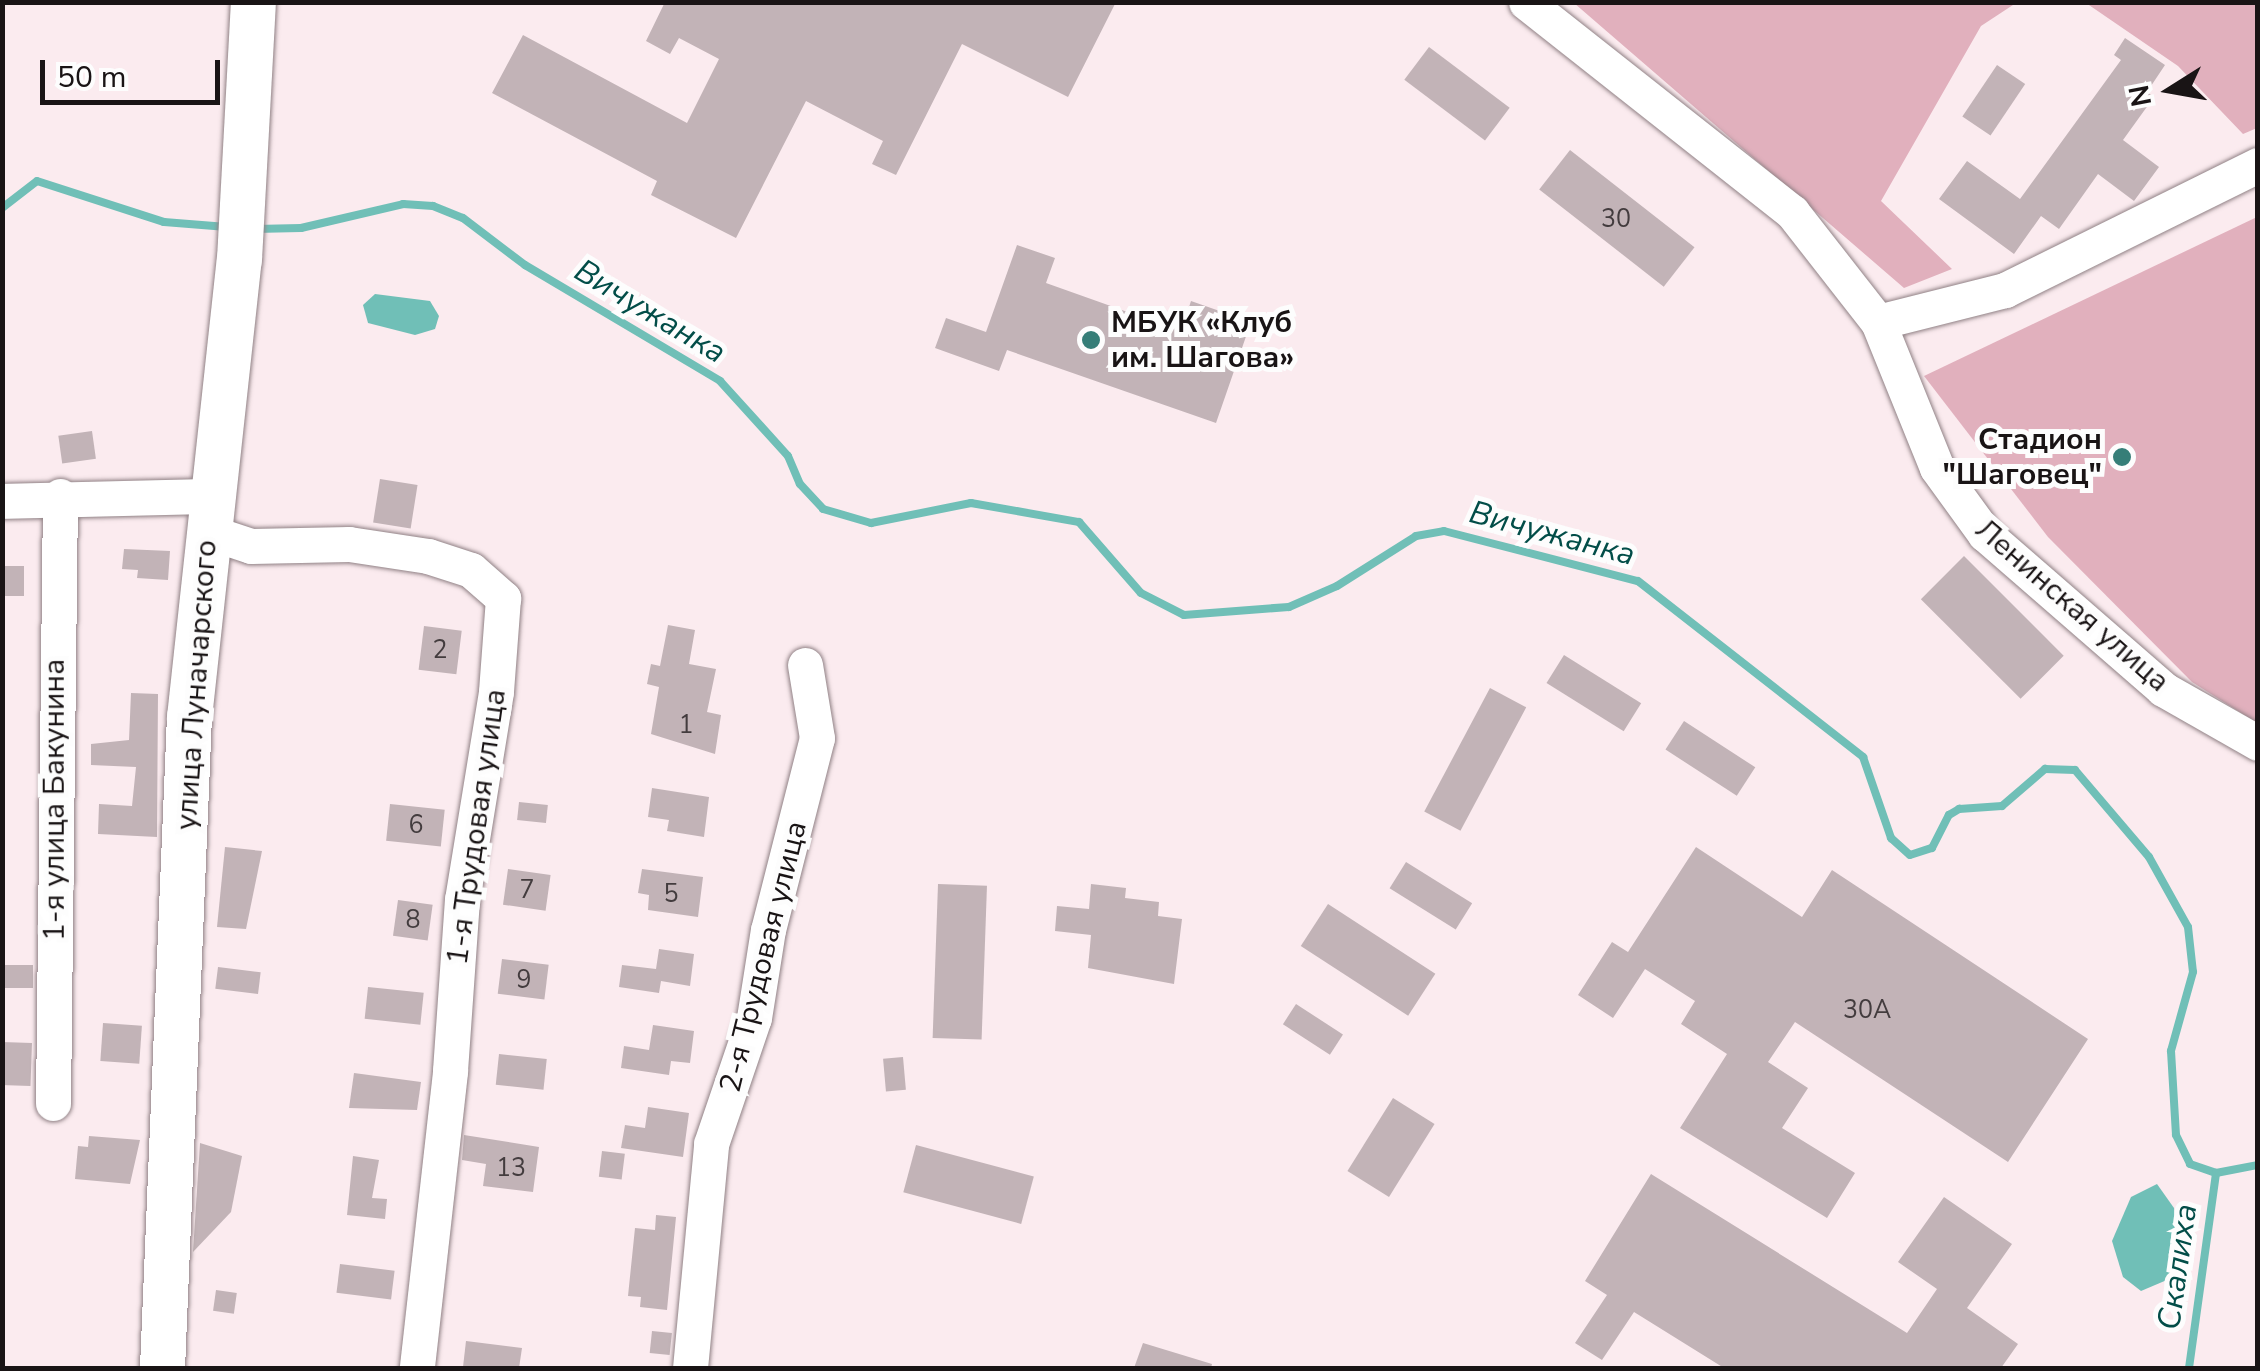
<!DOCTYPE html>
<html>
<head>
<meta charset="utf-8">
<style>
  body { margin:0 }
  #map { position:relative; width:2260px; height:1371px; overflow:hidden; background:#fbebef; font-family:"Nunito Sans",sans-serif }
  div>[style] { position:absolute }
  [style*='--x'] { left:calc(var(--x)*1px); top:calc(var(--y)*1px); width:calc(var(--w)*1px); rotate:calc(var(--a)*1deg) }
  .green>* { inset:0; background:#e1b0bd }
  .water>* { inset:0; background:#70bfb7 }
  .stream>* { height:8px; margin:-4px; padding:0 4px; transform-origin:4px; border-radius:4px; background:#70bfb7 }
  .building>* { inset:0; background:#c2b3b7; transform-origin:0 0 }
  .roads { filter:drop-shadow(0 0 2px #908185) drop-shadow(0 0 2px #908185) }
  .minor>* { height:35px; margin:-17.5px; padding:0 17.5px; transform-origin:17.5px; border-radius:17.5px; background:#fff }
  .major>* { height:45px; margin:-22.5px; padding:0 22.5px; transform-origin:22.5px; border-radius:22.5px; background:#fff }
  .dots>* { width:28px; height:28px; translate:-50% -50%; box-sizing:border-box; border:5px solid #fdfdfd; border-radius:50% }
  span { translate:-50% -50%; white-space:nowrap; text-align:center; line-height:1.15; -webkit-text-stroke:10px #fdfdfd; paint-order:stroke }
  .number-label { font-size:25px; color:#433c3e }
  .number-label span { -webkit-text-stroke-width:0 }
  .poi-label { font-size:30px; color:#191415; font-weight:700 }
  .left { translate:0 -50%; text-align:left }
  .right { translate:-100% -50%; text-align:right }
  .street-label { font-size:30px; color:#191415 }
  .water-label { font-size:32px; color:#024d48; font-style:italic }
  .frame { position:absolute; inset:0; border:5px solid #191415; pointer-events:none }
  .north { position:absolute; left:2120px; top:40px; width:100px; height:100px; -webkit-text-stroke:8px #fdfdfd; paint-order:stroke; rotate:259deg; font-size:28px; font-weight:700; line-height:40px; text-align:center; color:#191415 }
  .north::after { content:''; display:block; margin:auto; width:35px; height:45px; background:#191415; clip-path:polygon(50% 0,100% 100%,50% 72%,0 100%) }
  .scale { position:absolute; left:40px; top:60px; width:180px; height:45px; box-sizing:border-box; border:5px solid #191415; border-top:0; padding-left:12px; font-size:30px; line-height:35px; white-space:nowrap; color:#191415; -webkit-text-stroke:8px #fdfdfd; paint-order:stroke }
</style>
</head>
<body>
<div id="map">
  <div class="green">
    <div style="clip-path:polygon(1574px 3px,2016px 3px,1981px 26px,1881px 201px,1952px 269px,1904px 288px)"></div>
    <div style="clip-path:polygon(2086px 3px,2257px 3px,2257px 128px,2243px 134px,2178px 66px)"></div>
    <div style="clip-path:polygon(2257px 217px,2257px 723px,2192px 682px,2048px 537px,1924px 376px)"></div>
  </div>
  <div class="water">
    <div style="clip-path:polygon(375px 294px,430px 301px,439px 316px,435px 329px,415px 335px,368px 323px,363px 305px)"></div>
    <div style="clip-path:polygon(2157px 1184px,2174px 1208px,2181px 1274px,2141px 1291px,2123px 1277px,2112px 1241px,2131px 1197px)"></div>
  </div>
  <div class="stream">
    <div style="--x:2;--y:208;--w:44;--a:-37.6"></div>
    <div style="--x:37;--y:181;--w:133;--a:17.9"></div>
    <div style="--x:164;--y:222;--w:63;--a:4.5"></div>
    <div style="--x:255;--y:229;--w:46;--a:-1.2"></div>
    <div style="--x:301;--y:228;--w:105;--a:-13.2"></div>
    <div style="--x:403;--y:204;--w:30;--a:4"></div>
    <div style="--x:433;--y:206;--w:32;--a:22"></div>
    <div style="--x:463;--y:218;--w:78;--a:37.2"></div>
    <div style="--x:525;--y:265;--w:227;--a:30.7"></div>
    <div style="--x:720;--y:381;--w:101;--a:47.8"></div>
    <div style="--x:788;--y:456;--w:30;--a:67"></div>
    <div style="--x:800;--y:484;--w:34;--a:47"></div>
    <div style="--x:823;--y:509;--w:50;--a:16.3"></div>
    <div style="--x:871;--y:523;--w:102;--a:-11.3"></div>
    <div style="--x:971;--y:503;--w:110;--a:10"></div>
    <div style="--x:1079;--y:522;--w:94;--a:48.9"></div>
    <div style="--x:1141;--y:593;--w:48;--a:27.1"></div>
    <div style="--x:1184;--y:615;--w:105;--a:-4.4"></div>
    <div style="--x:1289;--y:607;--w:52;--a:-23.6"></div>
    <div style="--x:1337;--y:586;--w:93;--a:-32.3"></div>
    <div style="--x:1416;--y:536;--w:28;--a:-10"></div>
    <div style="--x:1444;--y:531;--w:200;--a:14.5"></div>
    <div style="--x:1638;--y:581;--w:286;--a:38"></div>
    <div style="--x:1863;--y:757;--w:86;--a:70.9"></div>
    <div style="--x:1891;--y:838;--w:25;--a:42"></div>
    <div style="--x:1910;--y:855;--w:23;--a:-18"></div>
    <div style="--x:1932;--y:848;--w:37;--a:-63"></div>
    <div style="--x:1949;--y:815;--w:12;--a:-31"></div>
    <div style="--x:1959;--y:809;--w:43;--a:-4"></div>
    <div style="--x:2002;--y:806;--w:57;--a:-40.7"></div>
    <div style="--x:2045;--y:769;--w:30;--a:2"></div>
    <div style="--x:2075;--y:770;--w:114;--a:49.6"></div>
    <div style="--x:2149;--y:857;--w:80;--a:60.9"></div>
    <div style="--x:2188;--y:927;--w:45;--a:83.7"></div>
    <div style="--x:2193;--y:972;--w:82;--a:105.6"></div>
    <div style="--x:2171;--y:1051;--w:84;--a:86.6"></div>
    <div style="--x:2176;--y:1135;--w:32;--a:64"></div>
    <div style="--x:2190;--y:1164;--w:28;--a:19"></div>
    <div style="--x:2216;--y:1173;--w:43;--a:-10.8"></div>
    <div style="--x:2189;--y:1368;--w:197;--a:-82.1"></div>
  </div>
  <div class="building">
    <div style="clip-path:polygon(665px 2px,1116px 2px,1068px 97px,962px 44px,896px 175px,872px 164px,883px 141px,806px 101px,736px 238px,651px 195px,657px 181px,492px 93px,523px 35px,687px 123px,719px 59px,679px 38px,670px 54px,646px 41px)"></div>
    <div style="clip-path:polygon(2125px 38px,2165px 65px,2147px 92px,2154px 97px,2123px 140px,2159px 167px,2134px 201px,2098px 174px,2059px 229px,2041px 216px,2014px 254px,1939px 199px,1967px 161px,2020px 199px,2121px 60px,2114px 55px)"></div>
    <div style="left:1429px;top:47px;width:101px;height:41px;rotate:37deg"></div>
    <div style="left:1997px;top:65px;width:34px;height:62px;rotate:34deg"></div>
    <div style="left:1570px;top:150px;width:158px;height:50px;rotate:38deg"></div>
    <div style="clip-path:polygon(1017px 245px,1055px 258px,1046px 283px,1181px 331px,1191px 301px,1251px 322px,1216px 423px,1007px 350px,999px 371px,935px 348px,946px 318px,986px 332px)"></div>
    <div style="left:92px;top:431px;width:28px;height:34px;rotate:82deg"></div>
    <div style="left:380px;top:479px;width:38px;height:44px;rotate:9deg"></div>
    <div style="clip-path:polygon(124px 549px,170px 551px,168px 580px,137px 578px,138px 570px,122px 569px)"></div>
    <div style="left:1964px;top:556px;width:141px;height:61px;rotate:45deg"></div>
    <div style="left:2px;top:566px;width:22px;height:30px"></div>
    <div style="clip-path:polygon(668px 625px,695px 630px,689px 664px,716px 669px,707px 712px,721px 715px,715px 754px,651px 734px,659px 687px,647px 684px,651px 664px,660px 666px)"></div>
    <div style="left:424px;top:626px;width:38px;height:44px;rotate:7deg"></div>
    <div style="left:1564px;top:655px;width:91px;height:33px;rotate:32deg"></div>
    <div style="left:1490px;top:688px;width:41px;height:140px;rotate:28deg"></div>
    <div style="clip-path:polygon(131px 693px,158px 694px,157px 837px,98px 834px,99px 804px,132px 806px,136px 767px,91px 765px,91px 744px,129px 740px)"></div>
    <div style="left:1684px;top:721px;width:85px;height:34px;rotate:33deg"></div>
    <div style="clip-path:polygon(652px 788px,709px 797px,704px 837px,667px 831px,669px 820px,648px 817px)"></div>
    <div style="left:519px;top:802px;width:29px;height:18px;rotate:6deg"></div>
    <div style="left:390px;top:804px;width:55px;height:37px;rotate:6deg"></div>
    <div style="clip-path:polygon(225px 847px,262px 851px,246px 929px,217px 927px)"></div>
    <div style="clip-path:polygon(1696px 847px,1802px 917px,1832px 870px,2088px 1039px,2008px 1162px,1795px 1022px,1768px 1062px,1808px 1088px,1782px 1128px,1855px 1173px,1827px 1218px,1680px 1128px,1727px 1054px,1681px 1024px,1695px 1001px,1645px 969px,1613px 1018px,1578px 995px,1612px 942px,1628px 952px)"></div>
    <div style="left:1406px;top:862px;width:78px;height:31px;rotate:32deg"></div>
    <div style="left:508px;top:869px;width:43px;height:36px;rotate:8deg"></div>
    <div style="clip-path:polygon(642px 869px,703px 877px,698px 917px,648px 910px,649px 895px,638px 893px)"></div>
    <div style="left:938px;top:884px;width:49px;height:154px;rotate:2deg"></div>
    <div style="clip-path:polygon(1091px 884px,1126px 888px,1125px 898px,1159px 902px,1158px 916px,1182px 919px,1174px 984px,1088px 968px,1091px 935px,1055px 931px,1057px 906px,1089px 909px)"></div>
    <div style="left:398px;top:900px;width:35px;height:36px;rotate:8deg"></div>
    <div style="left:1328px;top:904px;width:128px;height:50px;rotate:33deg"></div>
    <div style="clip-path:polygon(659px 949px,694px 954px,690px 986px,661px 981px,659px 993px,619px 987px,622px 965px,656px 969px)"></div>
    <div style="left:502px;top:959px;width:47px;height:35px;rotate:7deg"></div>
    <div style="left:2px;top:965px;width:31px;height:23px"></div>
    <div style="left:218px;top:967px;width:43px;height:22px;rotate:7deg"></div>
    <div style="left:368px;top:987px;width:56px;height:32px;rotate:6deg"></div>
    <div style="left:1296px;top:1004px;width:56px;height:24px;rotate:33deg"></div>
    <div style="left:103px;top:1023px;width:39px;height:38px;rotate:4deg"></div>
    <div style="clip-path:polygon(653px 1025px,694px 1031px,690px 1063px,671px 1061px,669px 1075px,621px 1068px,624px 1046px,649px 1050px)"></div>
    <div style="left:2px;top:1042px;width:30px;height:43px;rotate:2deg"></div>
    <div style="left:499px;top:1054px;width:48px;height:31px;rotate:6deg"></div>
    <div style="left:903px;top:1057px;width:33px;height:20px;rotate:85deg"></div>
    <div style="clip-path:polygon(354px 1073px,421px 1082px,417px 1110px,349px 1108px)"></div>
    <div style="left:1393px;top:1098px;width:49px;height:86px;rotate:32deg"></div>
    <div style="clip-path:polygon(648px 1107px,689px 1113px,683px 1157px,621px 1148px,625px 1125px,645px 1128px)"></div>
    <div style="clip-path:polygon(464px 1135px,539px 1147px,533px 1192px,483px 1186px,486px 1164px,462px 1160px)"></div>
    <div style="clip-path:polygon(89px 1136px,140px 1140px,130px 1184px,75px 1179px,78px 1146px,88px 1147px)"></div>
    <div style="clip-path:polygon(200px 1143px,242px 1156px,231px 1212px,193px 1252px)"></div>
    <div style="left:916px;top:1145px;width:122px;height:49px;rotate:15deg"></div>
    <div style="left:602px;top:1151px;width:23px;height:26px;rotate:7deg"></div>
    <div style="clip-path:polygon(353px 1156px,379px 1160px,372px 1198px,387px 1199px,385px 1219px,347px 1215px)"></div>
    <div style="clip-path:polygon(1651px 1174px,1907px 1333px,1937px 1289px,1898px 1262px,1944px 1197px,2012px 1244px,1967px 1308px,2018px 1344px,2001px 1368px,1724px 1368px,1634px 1312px,1602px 1360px,1575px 1343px,1607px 1295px,1585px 1281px)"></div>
    <div style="clip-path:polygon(656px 1215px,676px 1217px,667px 1310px,640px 1307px,641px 1297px,628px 1296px,635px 1228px,655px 1230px)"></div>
    <div style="left:340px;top:1264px;width:55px;height:29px;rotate:7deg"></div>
    <div style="left:216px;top:1290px;width:21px;height:21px;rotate:8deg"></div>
    <div style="left:652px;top:1331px;width:20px;height:22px;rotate:6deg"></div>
    <div style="clip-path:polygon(466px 1341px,522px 1348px,519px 1368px,463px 1367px)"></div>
    <div style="clip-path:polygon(1143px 1343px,1212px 1364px,1211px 1368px,1134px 1368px)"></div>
  </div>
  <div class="roads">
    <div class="minor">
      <div style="--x:1526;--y:2;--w:339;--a:38.3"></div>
      <div style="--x:1792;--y:212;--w:140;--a:52"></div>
      <div style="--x:1878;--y:322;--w:157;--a:68"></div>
      <div style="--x:1937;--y:468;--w:82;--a:54"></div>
      <div style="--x:1985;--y:534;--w:236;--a:41"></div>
      <div style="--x:2163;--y:689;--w:109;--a:29.6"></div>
      <div style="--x:1878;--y:322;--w:131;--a:-14.1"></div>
      <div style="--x:2005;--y:290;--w:282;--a:-26.3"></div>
      <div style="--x:2;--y:501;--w:208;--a:-1.4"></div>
      <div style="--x:206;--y:531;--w:47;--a:18.4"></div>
      <div style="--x:251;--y:546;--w:98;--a:-1.2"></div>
      <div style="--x:349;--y:544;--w:80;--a:8.6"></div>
      <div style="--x:428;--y:556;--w:45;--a:18"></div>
      <div style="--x:471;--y:570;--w:43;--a:41.2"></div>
      <div style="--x:503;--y:598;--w:94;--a:94.3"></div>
      <div style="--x:496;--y:692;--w:210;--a:99.3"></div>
      <div style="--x:462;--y:899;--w:173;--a:94"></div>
      <div style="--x:450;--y:1072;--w:298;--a:96.4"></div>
      <div style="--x:53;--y:1103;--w:607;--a:-89.34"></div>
      <div style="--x:690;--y:1368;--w:225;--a:-84.6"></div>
      <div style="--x:711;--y:1144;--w:133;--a:-71.2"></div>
      <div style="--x:754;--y:1018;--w:89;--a:-81"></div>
      <div style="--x:768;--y:930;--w:198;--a:-75.7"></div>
      <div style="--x:817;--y:738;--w:74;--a:-99.3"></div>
    </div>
    <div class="major">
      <div style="--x:162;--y:1368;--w:652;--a:-87.63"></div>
      <div style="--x:189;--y:717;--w:461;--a:-83.8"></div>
      <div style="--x:239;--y:259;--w:257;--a:-86.9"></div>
    </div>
  </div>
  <div class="dots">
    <div style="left:1091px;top:340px;background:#367e78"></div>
    <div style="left:2122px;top:457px;background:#367e78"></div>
  </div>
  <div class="number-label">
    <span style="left:1616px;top:219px">30</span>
    <span style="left:440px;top:650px">2</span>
    <span style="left:686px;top:725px">1</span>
    <span style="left:416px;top:825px">6</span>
    <span style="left:527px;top:890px">7</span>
    <span style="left:671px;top:894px">5</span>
    <span style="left:413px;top:920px">8</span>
    <span style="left:524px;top:980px">9</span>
    <span style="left:1867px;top:1010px">30А</span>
    <span style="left:511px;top:1168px">13</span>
  </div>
  <div class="poi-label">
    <span class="left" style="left:1111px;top:340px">МБУК «Клуб<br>им. Шагова»</span>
    <span class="right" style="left:2102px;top:457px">Стадион<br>"Шаговец"</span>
  </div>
  <div class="street-label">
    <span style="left:2072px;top:606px;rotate:41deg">Ленинская улица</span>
    <span style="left:197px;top:685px;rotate:-86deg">улица Луначарского</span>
    <span style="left:55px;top:800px;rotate:-90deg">1-я улица Бакунина</span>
    <span style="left:477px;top:827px;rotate:-82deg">1-я Трудовая улица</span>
    <span style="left:764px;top:957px;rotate:-76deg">2-я Трудовая улица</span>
  </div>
  <div class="water-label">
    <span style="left:650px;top:312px;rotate:31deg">Вичужанка</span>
    <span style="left:1552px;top:534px;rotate:15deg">Вичужанка</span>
    <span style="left:2178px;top:1267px;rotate:-82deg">Скалиха</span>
  </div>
  <div class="frame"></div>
  <div class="north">N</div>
  <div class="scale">50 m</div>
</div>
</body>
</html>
